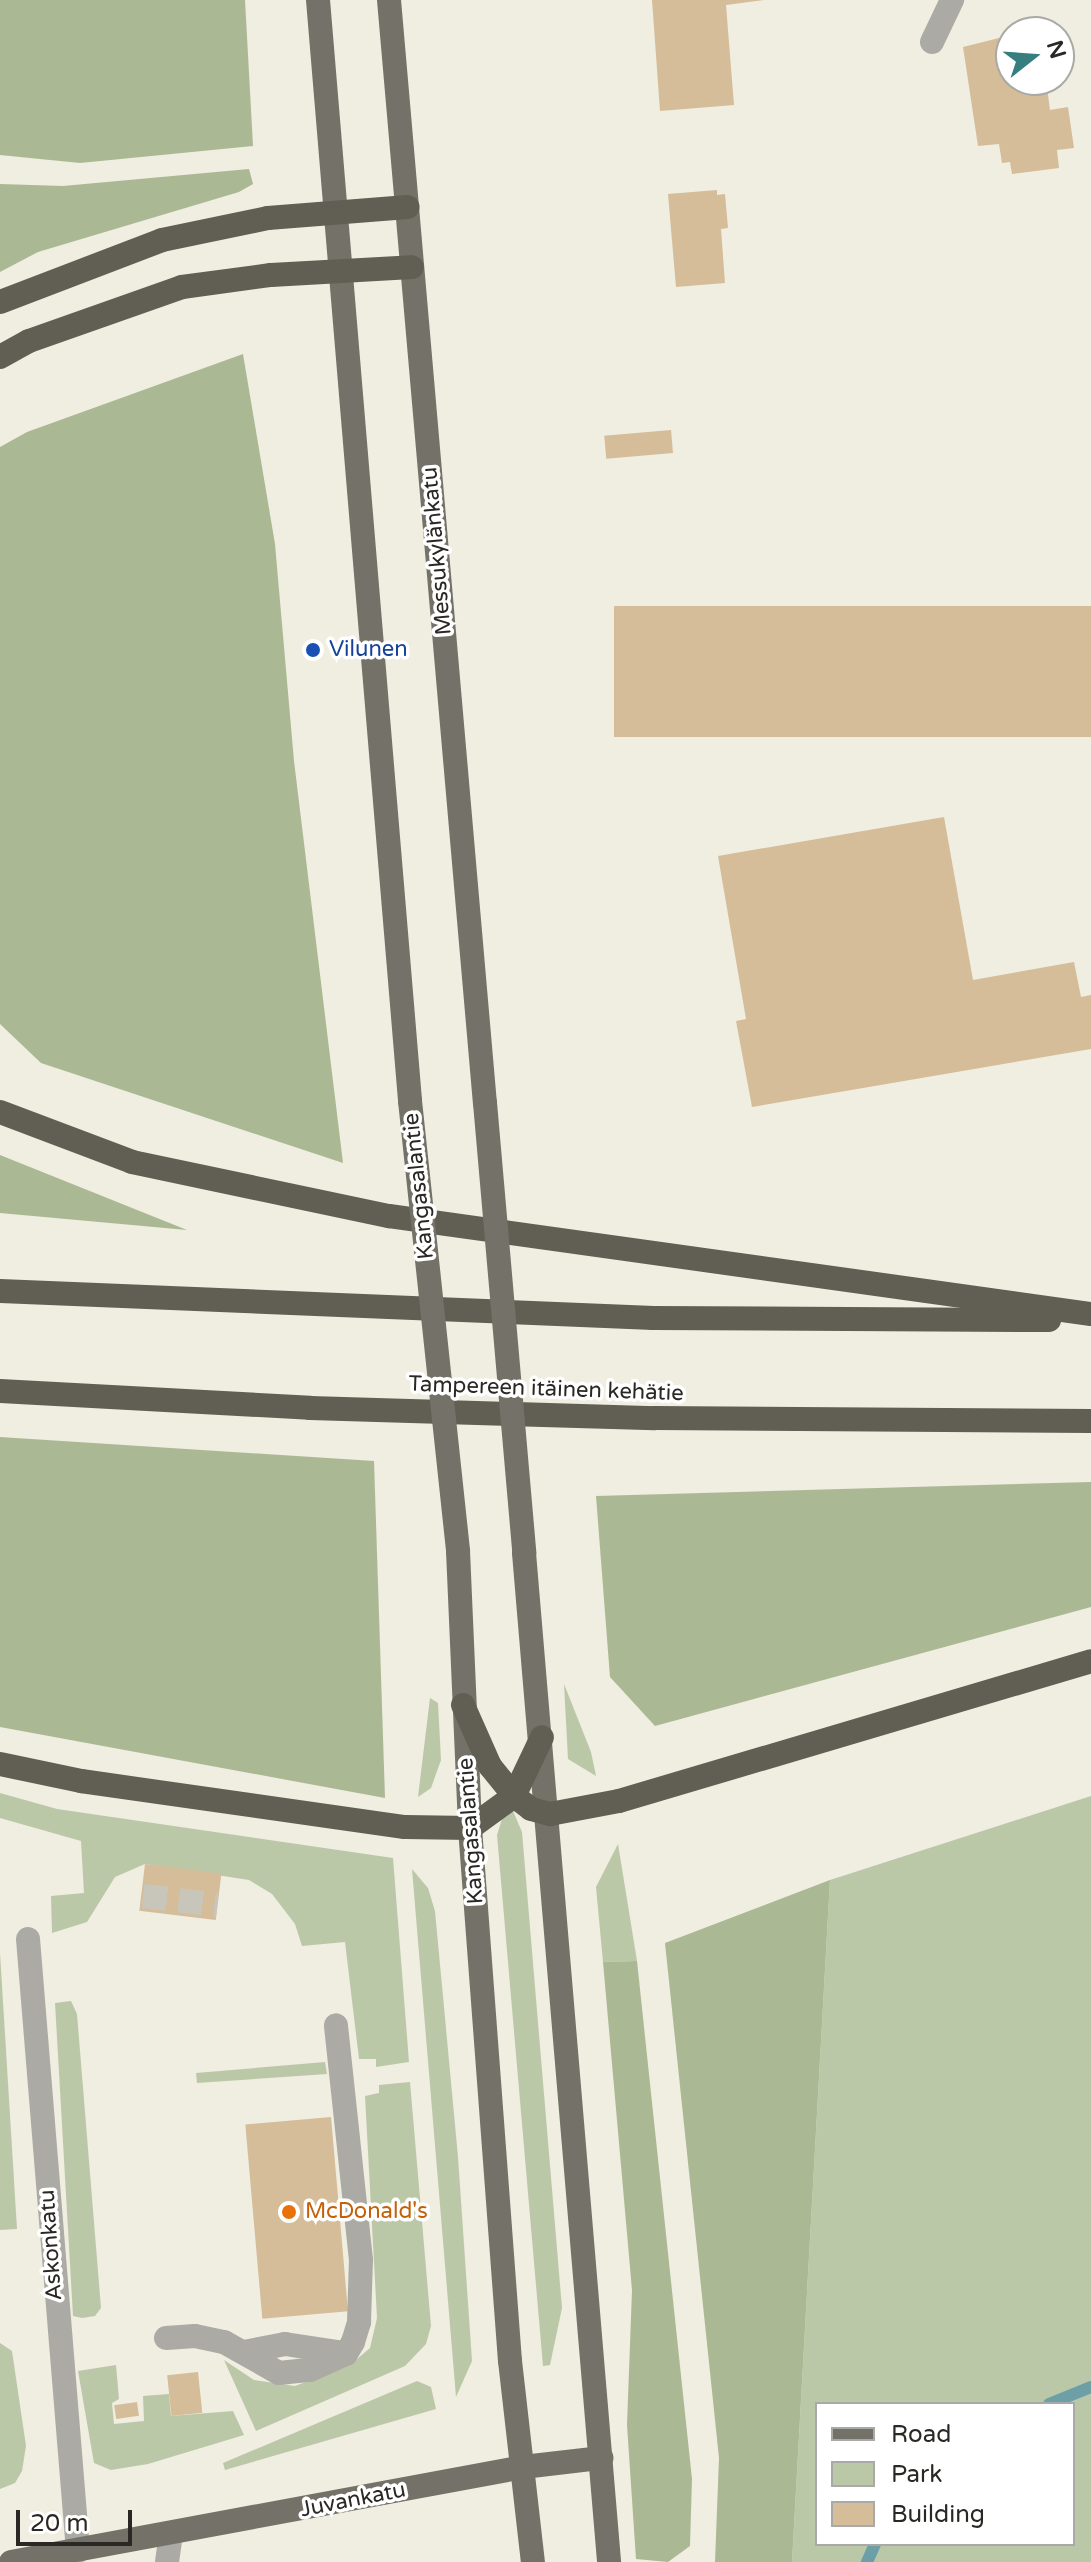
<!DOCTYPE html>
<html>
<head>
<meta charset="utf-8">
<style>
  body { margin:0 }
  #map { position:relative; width:1091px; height:2562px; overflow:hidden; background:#f0ede1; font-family:"Varela Round",sans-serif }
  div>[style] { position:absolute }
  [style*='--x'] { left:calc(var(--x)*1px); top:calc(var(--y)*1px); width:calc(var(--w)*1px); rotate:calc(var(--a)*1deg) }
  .green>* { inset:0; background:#bbc8a7 }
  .forest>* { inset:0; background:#aab993 }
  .stream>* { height:12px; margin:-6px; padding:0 6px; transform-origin:6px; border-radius:6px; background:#6da0a6 }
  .building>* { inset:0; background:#d5bd99; transform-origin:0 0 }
  .minor-tunnel>* { height:24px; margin-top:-12px; transform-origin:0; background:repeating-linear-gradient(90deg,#c8c6bb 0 24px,transparent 0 36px) }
  .minor>* { height:24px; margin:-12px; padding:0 12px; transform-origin:12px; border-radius:12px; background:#abaaa4 }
  .major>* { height:24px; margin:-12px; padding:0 12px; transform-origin:12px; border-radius:12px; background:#747268 }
  .highway>* { height:24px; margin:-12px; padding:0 12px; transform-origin:12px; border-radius:12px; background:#615e53 }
  .major-bridge>* { height:24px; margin:-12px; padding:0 12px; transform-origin:12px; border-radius:12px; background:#747268 }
  .dots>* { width:22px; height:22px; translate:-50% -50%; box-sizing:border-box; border:4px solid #fff; border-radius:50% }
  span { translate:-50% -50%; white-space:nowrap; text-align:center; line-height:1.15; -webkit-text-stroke:7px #fff; paint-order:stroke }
  .street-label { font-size:22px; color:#292824 }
  .transit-label { font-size:22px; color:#164399 }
  .left { translate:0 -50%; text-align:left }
  .food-label { font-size:22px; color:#c56008 }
  .legend { position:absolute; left:815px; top:2402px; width:260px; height:144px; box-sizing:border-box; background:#fff; border:2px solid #a9a9a7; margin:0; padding:10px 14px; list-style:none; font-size:24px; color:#292824 }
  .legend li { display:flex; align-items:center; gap:16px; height:40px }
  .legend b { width:40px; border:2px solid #a9a9a7 }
  .north { position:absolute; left:995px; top:16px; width:80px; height:80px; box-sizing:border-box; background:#fff; border:2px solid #a9a9a7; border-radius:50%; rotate:73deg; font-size:22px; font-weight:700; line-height:32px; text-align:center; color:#292824 }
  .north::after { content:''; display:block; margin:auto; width:28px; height:36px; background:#367f80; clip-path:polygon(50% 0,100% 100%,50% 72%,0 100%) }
  .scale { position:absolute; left:16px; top:2510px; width:116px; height:36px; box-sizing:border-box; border:4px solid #292824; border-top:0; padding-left:10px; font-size:24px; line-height:28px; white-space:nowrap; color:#292824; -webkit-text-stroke:6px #fff; paint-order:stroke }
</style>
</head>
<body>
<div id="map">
  <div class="green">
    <div style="clip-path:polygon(564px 1684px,591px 1752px,596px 1776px,568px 1759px)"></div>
    <div style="clip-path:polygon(430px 1698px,438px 1703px,441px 1760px,431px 1788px,418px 1797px)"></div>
    <div style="clip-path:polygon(0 1793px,57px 1809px,393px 1858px,409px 2062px,376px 2067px,376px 2059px,359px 2059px,345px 1942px,302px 1946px,295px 1924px,272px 1894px,249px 1880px,145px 1864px,115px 1877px,87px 1922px,52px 1933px,51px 1896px,84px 1893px,81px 1841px,0 1818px)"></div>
    <div style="clip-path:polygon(evenodd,1091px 1796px,1091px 2562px,792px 2562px,830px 1880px,1091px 1796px,817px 2404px,1073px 2404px,1073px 2544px,817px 2544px,817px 2404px)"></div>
    <div style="clip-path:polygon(513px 1811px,522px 1832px,562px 2308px,550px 2365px,543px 2366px,497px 1835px,503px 1816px)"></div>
    <div style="clip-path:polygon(618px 1844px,637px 1961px,603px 1962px,596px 1887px)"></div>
    <div style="clip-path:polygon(412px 1869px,428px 1888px,435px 1911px,458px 2157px,472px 2361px,456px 2397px)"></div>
    <div style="clip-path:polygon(0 1953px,17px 2229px,0 2230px)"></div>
    <div style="clip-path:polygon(71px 2001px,77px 2014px,101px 2308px,95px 2316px,82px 2318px,73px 2316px,55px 2003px)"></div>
    <div style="clip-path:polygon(325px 2062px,327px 2074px,197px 2083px,196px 2073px)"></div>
    <div style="clip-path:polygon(410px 2082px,431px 2326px,426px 2344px,405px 2366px,256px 2431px,224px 2360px,254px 2380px,295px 2386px,350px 2365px,370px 2348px,377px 2318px,365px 2096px,379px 2093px,379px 2085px)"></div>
    <div style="clip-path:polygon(0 2343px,12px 2351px,26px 2446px,22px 2471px,15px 2483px,0 2489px)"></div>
    <div style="clip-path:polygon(116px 2365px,119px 2399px,112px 2403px,114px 2424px,144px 2421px,143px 2396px,169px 2394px,171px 2416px,233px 2411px,244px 2435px,148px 2464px,111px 2470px,94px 2463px,78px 2371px)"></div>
    <div style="clip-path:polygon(417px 2381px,431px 2387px,436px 2409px,225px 2470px,223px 2463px)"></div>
  </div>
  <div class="forest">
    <div style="clip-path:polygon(0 0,245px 0,253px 146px,80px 163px,0 155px)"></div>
    <div style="clip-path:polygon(249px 169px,253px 184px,239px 192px,38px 252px,0 272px,0 184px,63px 186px)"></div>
    <div style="clip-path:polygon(243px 354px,275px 544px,294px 761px,343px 1163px,41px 1063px,0 1024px,0 447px,27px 432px)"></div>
    <div style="clip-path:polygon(0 1155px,187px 1230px,0 1213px)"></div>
    <div style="clip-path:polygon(0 1437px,374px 1461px,385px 1798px,0 1727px)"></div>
    <div style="clip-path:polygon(1091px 1482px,1091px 1607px,655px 1726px,610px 1677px,596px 1496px)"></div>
    <div style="clip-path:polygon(830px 1880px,792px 2562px,715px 2562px,719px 2458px,665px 1943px)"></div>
    <div style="clip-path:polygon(637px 1961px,692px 2479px,690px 2546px,668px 2562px,636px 2559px,627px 2425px,632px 2290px,603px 1962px)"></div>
  </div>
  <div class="stream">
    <div style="--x:1049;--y:2404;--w:45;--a:-22"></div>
    <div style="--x:867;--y:2562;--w:20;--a:-66"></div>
  </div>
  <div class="building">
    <div style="clip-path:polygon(652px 0,764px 0,726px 5px,734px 105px,660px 111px)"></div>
    <div style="clip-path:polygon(1011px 35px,1011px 80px,1046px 80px,1050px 110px,1068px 107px,1074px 148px,1057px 150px,1059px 168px,1012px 174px,1010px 162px,1002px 163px,999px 144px,978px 146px,963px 47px)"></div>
    <div style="clip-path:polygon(717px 190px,717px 195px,725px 194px,728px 228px,721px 229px,725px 283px,676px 287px,668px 194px)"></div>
    <div style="left:671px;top:430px;width:23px;height:67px;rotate:85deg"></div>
    <div style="left:1091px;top:606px;width:131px;height:477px;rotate:90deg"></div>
    <div style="clip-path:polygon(944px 817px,973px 980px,1074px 962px,1081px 997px,1091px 995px,1091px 1049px,752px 1107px,736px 1021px,746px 1019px,718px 856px)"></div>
    <div style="left:145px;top:1864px;width:77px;height:47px;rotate:7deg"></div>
    <div style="left:331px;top:2117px;width:195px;height:86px;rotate:85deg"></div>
    <div style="left:198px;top:2372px;width:41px;height:31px;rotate:84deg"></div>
    <div style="left:137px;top:2402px;width:14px;height:23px;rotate:82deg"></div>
  </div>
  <div class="minor-tunnel">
    <div style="--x:143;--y:1896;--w:75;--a:6.9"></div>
  </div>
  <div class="minor">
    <div style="--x:932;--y:42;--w:47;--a:-64.5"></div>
    <div style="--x:28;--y:1939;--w:614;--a:85.33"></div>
    <div style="--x:166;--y:2338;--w:29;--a:-4"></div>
    <div style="--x:195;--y:2336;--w:30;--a:12"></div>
    <div style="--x:224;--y:2342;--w:63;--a:29.4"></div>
    <div style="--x:279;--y:2373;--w:31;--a:-6"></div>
    <div style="--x:310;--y:2370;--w:39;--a:-24"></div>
    <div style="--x:346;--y:2354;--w:14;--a:-60"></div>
    <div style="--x:353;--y:2342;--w:21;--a:-73"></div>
    <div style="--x:359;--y:2322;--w:62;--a:-88.2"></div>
    <div style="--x:361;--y:2260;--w:236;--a:-96.1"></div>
    <div style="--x:244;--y:2352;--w:42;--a:-11"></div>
    <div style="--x:285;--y:2344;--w:60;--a:8.7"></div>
    <div style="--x:167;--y:2562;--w:27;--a:-82"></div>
  </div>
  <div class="major">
    <div style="--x:318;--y:0;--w:1105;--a:85.22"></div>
    <div style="--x:389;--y:0;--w:1107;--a:85.03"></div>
    <div style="--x:458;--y:1551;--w:277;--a:87.5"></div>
    <div style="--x:470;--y:1828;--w:534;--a:85.71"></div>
    <div style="--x:510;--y:2361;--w:202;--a:83.5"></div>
    <div style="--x:524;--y:1553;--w:1013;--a:85.18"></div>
    <div style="--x:11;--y:2562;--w:521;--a:-10.51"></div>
    <div style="--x:523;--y:2467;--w:79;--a:-6.6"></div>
  </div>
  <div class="highway">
    <div style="--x:0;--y:302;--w:173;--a:-20.9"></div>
    <div style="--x:162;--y:240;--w:108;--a:-11.7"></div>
    <div style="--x:268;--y:218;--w:140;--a:-4.5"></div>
    <div style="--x:0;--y:357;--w:33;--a:-29"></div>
    <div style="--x:29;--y:341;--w:162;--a:-19.4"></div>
    <div style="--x:182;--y:287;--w:90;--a:-7.7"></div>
    <div style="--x:271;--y:275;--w:141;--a:-3.2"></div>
    <div style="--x:0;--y:1112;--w:141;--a:20.7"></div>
    <div style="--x:132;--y:1162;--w:263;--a:11.9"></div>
    <div style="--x:389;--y:1216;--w:709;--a:7.95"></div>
    <div style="--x:0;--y:1291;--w:654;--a:2.37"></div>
    <div style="--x:653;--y:1318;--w:396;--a:0.3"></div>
    <div style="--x:0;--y:1391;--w:310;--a:3.1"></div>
    <div style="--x:310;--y:1408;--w:345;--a:1.7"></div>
    <div style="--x:655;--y:1418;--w:436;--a:0.4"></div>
    <div style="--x:463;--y:1705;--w:67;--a:66.1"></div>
    <div style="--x:490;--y:1766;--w:38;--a:51"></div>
    <div style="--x:514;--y:1796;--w:21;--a:37"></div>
    <div style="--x:531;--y:1809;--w:20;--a:15"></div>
    <div style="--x:550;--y:1814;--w:70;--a:-10.7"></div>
    <div style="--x:619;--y:1801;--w:492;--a:-16.5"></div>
    <div style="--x:0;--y:1764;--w:83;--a:11.9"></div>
    <div style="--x:81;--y:1781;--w:327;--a:8.1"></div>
    <div style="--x:405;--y:1827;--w:65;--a:0.9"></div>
    <div style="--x:470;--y:1828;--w:54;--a:-36"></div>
    <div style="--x:514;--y:1796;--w:65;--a:-64.6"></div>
  </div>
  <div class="major-bridge">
    <div style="--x:410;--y:1101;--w:453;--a:83.9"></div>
    <div style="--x:485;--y:1103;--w:452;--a:85"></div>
  </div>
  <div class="dots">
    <div style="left:313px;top:650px;background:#1a4fb4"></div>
    <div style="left:289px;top:2212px;background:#e8710a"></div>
  </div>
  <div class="street-label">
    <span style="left:437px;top:551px;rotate:-95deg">Messukylänkatu</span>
    <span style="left:419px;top:1186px;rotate:-96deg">Kangasalantie</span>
    <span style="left:546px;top:1389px;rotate:2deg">Tampereen itäinen kehätie</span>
    <span style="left:471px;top:1831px;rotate:-94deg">Kangasalantie</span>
    <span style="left:51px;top:2245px;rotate:-94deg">Askonkatu</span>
    <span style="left:353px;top:2500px;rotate:-11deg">Juvankatu</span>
  </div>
  <div class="transit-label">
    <span class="left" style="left:329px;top:650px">Vilunen</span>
  </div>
  <div class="food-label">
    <span class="left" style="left:305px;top:2212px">McDonald's</span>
  </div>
  <ul class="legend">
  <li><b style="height:10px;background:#747268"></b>Road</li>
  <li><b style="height:22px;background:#bbc8a7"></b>Park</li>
  <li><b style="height:22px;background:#d5bd99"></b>Building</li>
  </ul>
  <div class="north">N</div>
  <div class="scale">20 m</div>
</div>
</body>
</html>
